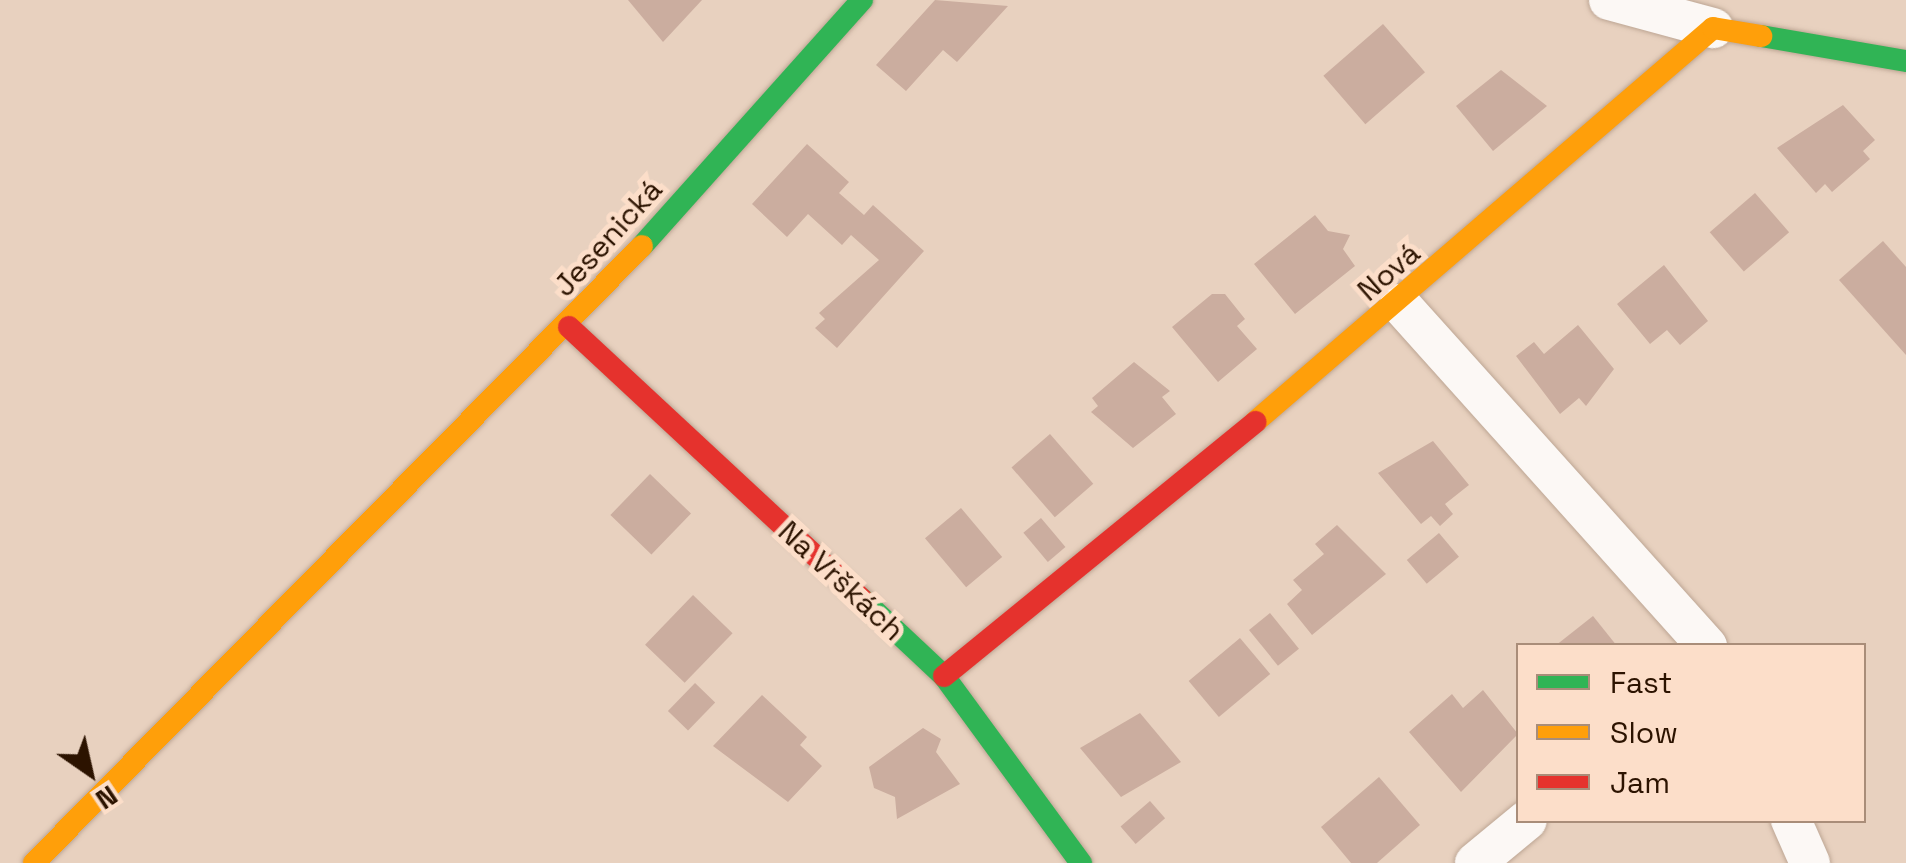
<!DOCTYPE html>
<html>
<head>
<meta charset="utf-8">
<style>
  body { margin:0 }
  #map { position:relative; width:1906px; height:863px; overflow:hidden; background:#e8d1bf; font-family:"Space Grotesk",sans-serif }
  div>[style] { position:absolute }
  [style*='--x'] { left:calc(var(--x)*1px); top:calc(var(--y)*1px); width:calc(var(--w)*1px); rotate:calc(var(--a)*1deg) }
  .building>* { inset:0; background:#cbad9f; transform-origin:0 0 }
  .roads { filter:drop-shadow(0 0 2px #bda694) drop-shadow(0 0 2px #bda694) }
  .street>* { height:40px; margin:-20px; padding:0 20px; transform-origin:20px; border-radius:20px; background:#fcf8f5 }
  .fast>* { height:22px; margin:-11px; padding:0 11px; transform-origin:11px; border-radius:11px; background:#30b455 }
  .slow>* { height:22px; margin:-11px; padding:0 11px; transform-origin:11px; border-radius:11px; background:#ff9f0a }
  .jam>* { height:22px; margin:-11px; padding:0 11px; transform-origin:11px; border-radius:11px; background:#e5322d }
  span { translate:-50% -50%; white-space:nowrap; text-align:center; line-height:1.15; -webkit-text-stroke:10px #fcdec9; paint-order:stroke }
  .street-label { font-size:30px; color:#2c1300 }
  .legend { position:absolute; left:1516px; top:643px; width:350px; height:180px; box-sizing:border-box; background:#fcdec9; border:2px solid #a98d79; margin:0; padding:12px 18px; list-style:none; font-size:30px; color:#2c1300 }
  .legend li { display:flex; align-items:center; gap:20px; height:50px }
  .legend b { width:50px; border:2px solid #a98d79 }
  .north { position:absolute; left:40px; top:723px; width:100px; height:100px; -webkit-text-stroke:8px #fcdec9; paint-order:stroke; rotate:146deg; font-size:28px; font-weight:700; line-height:40px; text-align:center; color:#2c1300 }
  .north::after { content:''; display:block; margin:auto; width:35px; height:45px; background:#2c1300; clip-path:polygon(50% 0,100% 100%,50% 72%,0 100%) }
</style>
</head>
<body>
<div id="map">
  <div class="building">
    <div style="clip-path:polygon(628px 0,702px 0,663px 42px)"></div>
    <div style="clip-path:polygon(935px 0,1008px 6px,957px 62px,943px 50px,906px 91px,876px 65px)"></div>
    <div style="left:1383px;top:24px;width:64px;height:79px;rotate:49deg"></div>
    <div style="clip-path:polygon(1501px 70px,1547px 106px,1493px 151px,1456px 106px)"></div>
    <div style="clip-path:polygon(1843px 105px,1875px 140px,1863px 151px,1870px 159px,1832px 192px,1825px 184px,1816px 193px,1777px 148px)"></div>
    <div style="clip-path:polygon(807px 144px,849px 182px,839px 193px,864px 215px,873px 205px,924px 251px,837px 348px,815px 328px,825px 319px,819px 313px,879px 260px,851px 235px,842px 245px,808px 214px,787px 237px,752px 204px)"></div>
    <div style="left:1755px;top:193px;width:52px;height:60px;rotate:49deg"></div>
    <div style="clip-path:polygon(1315px 215px,1328px 231px,1350px 235px,1343px 249px,1355px 266px,1295px 314px,1254px 264px)"></div>
    <div style="clip-path:polygon(1883px 241px,1906px 267px,1906px 355px,1839px 280px)"></div>
    <div style="clip-path:polygon(1664px 265px,1708px 321px,1680px 345px,1667px 330px,1650px 344px,1617px 304px)"></div>
    <div style="clip-path:polygon(1212px 294px,1225px 294px,1245px 319px,1237px 326px,1257px 349px,1218px 382px,1172px 327px)"></div>
    <div style="clip-path:polygon(1578px 325px,1614px 369px,1586px 406px,1579px 398px,1560px 414px,1516px 356px,1534px 342px,1544px 354px)"></div>
    <div style="clip-path:polygon(1134px 362px,1170px 391px,1162px 397px,1176px 414px,1133px 448px,1091px 412px,1098px 406px,1092px 398px)"></div>
    <div style="left:1050px;top:434px;width:66px;height:51px;rotate:49deg"></div>
    <div style="clip-path:polygon(1433px 441px,1469px 485px,1445px 504px,1453px 514px,1440px 526px,1431px 516px,1421px 524px,1378px 473px)"></div>
    <div style="left:650px;top:474px;width:57px;height:57px;rotate:44deg"></div>
    <div style="left:961px;top:508px;width:64px;height:47px;rotate:50deg"></div>
    <div style="left:1041px;top:518px;width:38px;height:23px;rotate:50deg"></div>
    <div style="clip-path:polygon(1337px 525px,1386px 574px,1312px 635px,1287px 604px,1302px 590px,1293px 580px,1324px 554px,1315px 544px)"></div>
    <div style="left:1439px;top:533px;width:31px;height:42px;rotate:50deg"></div>
    <div style="left:693px;top:595px;width:55px;height:69px;rotate:44deg"></div>
    <div style="left:1270px;top:613px;width:46px;height:27px;rotate:51deg"></div>
    <div style="clip-path:polygon(1593px 616px,1617px 646px,1555px 646px)"></div>
    <div style="left:1240px;top:638px;width:47px;height:67px;rotate:50deg"></div>
    <div style="left:695px;top:683px;width:28px;height:39px;rotate:44deg"></div>
    <div style="clip-path:polygon(1483px 690px,1518px 734px,1461px 792px,1409px 732px,1452px 694px,1463px 708px)"></div>
    <div style="clip-path:polygon(762px 695px,807px 737px,800px 745px,822px 766px,788px 802px,713px 746px)"></div>
    <div style="clip-path:polygon(1140px 713px,1181px 762px,1121px 797px,1080px 748px)"></div>
    <div style="clip-path:polygon(923px 728px,941px 739px,936px 752px,960px 784px,897px 819px,895px 797px,874px 788px,869px 767px)"></div>
    <div style="clip-path:polygon(1379px 777px,1420px 825px,1377px 863px,1351px 863px,1321px 827px)"></div>
    <div style="left:1150px;top:801px;width:23px;height:39px;rotate:49deg"></div>
  </div>
  <div class="roads">
    <div class="street">
      <div style="--x:1609;--y:0;--w:108;--a:15.1"></div>
      <div style="--x:1400;--y:304;--w:460;--a:48.1"></div>
      <div style="--x:1791;--y:820;--w:47;--a:66.2"></div>
      <div style="--x:1475;--y:863;--w:67;--a:-39.6"></div>
    </div>
    <div class="fast">
      <div style="--x:1761;--y:36;--w:147;--a:9.8"></div>
      <div style="--x:642;--y:246;--w:330;--a:-48.2"></div>
      <div style="--x:862;--y:599;--w:112;--a:43.2"></div>
      <div style="--x:944;--y:676;--w:232;--a:53.8"></div>
    </div>
    <div class="slow">
      <div style="--x:1255;--y:422;--w:604;--a:-40.7"></div>
      <div style="--x:1713;--y:28;--w:49;--a:9.5"></div>
      <div style="--x:34;--y:863;--w:866;--a:-45.42"></div>
    </div>
    <div class="jam">
      <div style="--x:569;--y:327;--w:400;--a:42.9"></div>
      <div style="--x:944;--y:676;--w:402;--a:-39.2"></div>
    </div>
  </div>
  <div class="street-label">
    <span style="left:608px;top:238px;rotate:-48deg">Jesenická</span>
    <span style="left:1389px;top:272px;rotate:-41deg">Nová</span>
    <span style="left:841px;top:581px;rotate:43deg">Na Vrškách</span>
  </div>
  <ul class="legend">
  <li><b style="height:12px;background:#30b455"></b>Fast</li>
  <li><b style="height:12px;background:#ff9f0a"></b>Slow</li>
  <li><b style="height:12px;background:#e5322d"></b>Jam</li>
  </ul>
  <div class="north">N</div>
</div>
</body>
</html>
